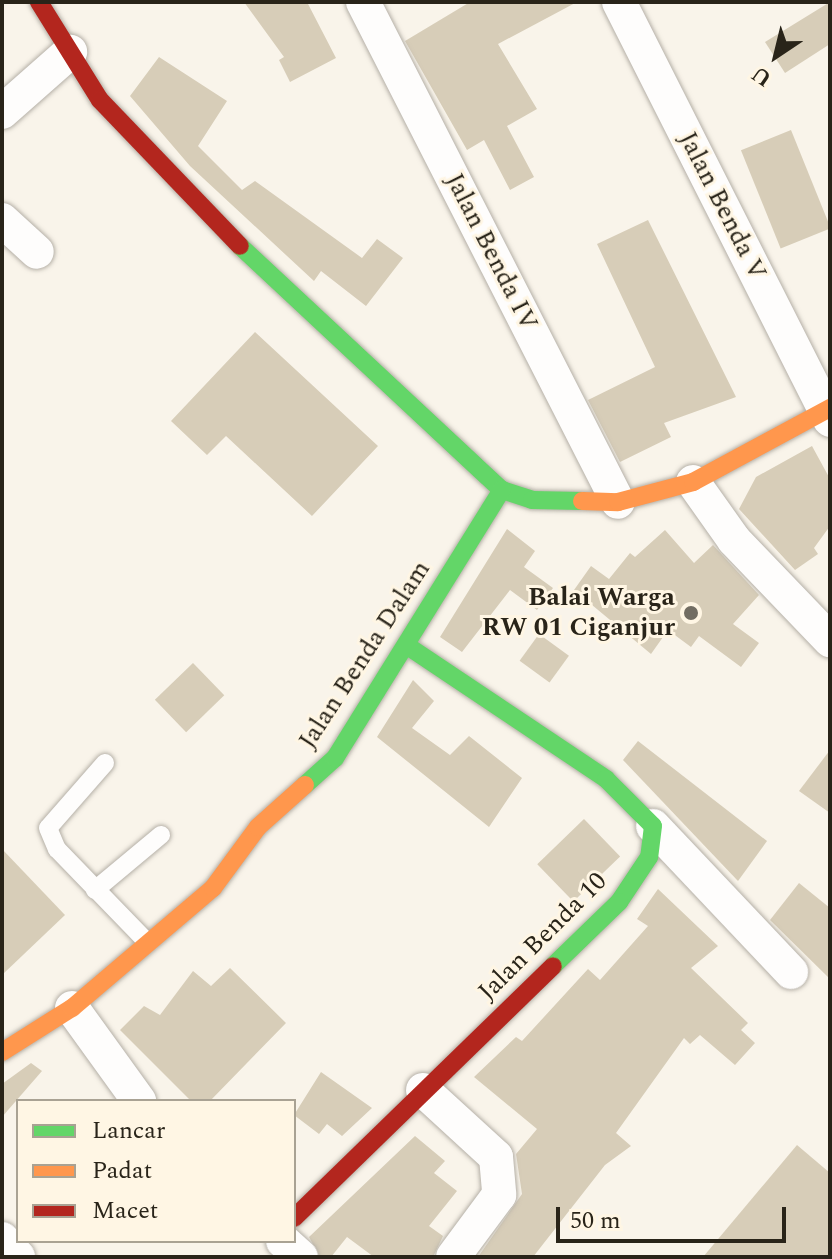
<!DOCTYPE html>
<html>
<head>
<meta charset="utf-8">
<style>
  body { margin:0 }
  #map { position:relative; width:832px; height:1259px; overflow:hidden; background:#f9f4ea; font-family:Spectral,serif }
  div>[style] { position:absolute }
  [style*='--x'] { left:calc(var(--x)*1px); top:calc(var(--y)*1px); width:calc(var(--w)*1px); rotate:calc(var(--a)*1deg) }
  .building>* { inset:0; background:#d7cdb8; transform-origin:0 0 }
  .roads { filter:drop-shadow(0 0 2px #b5b0a7) drop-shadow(0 0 2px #b5b0a7) }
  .lane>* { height:18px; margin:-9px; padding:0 9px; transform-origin:9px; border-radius:9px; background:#fefdfc }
  .street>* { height:34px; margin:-17px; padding:0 17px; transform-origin:17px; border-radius:17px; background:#fefdfc }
  .fast>* { height:18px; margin:-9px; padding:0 9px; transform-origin:9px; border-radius:9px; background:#63d668 }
  .slow>* { height:18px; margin:-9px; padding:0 9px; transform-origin:9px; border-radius:9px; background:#ff974d }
  .jam>* { height:18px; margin:-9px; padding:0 9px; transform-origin:9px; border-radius:9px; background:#b3261e }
  .dots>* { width:22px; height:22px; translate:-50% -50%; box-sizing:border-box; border:4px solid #fff6e4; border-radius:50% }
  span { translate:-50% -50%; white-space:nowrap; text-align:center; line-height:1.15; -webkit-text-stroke:6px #fff6e4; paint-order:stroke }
  .street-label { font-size:26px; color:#292419 }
  .poi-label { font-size:26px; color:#292419; font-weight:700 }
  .right { translate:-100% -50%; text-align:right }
  .frame { position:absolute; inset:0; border:4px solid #292419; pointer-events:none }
  .legend { position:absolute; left:16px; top:1099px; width:280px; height:144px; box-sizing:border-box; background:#fff6e4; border:2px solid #a9a293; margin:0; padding:10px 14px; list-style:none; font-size:24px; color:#292419 }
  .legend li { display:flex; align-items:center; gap:16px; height:40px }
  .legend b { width:40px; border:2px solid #a9a293 }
  .north { position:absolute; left:736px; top:16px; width:80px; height:80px; -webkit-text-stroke:6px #fff6e4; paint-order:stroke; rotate:215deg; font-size:22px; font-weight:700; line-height:32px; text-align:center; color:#292419 }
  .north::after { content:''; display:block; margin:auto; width:28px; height:36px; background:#292419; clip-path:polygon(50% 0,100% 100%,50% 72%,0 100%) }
  .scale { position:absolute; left:556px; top:1207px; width:230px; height:36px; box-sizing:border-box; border:4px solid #292419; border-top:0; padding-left:10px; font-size:24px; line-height:28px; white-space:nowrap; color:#292419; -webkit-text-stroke:6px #fff6e4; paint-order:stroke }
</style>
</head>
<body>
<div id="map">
  <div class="building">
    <div style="clip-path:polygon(244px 2px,307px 2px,336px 58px,290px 82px,279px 60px,284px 57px)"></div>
    <div style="clip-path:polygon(470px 2px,577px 2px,498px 44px,537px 109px,507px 126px,534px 177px,510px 190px,484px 140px,467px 150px,405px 41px)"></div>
    <div style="clip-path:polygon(830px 2px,830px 44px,785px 73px,765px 42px)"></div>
    <div style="clip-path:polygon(159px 57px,227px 101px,198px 146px,242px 190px,255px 181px,362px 258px,377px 239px,403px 258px,366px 306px,321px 271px,314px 281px,190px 166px,130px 96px)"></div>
    <div style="left:791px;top:130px;width:106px;height:54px;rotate:68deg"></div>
    <div style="clip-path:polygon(648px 220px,736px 397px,664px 423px,671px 437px,620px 462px,588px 400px,655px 367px,597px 244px)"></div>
    <div style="clip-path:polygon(255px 332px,378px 446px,312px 516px,226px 436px,207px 455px,171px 421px)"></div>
    <div style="clip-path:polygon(812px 446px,830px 479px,830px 526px,814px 548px,818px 554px,795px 570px,739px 509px,756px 477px)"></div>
    <div style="clip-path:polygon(507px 529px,535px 551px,524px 567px,553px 588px,537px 610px,510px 590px,462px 652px,440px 637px)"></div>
    <div style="clip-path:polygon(665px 530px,694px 563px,713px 545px,759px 595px,733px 624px,759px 643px,741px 667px,699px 636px,691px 647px,668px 630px,651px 654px,574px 590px,591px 566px,609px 579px,630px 553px,635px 557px)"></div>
    <div style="left:539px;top:634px;width:37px;height:33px;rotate:36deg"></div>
    <div style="left:193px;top:663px;width:45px;height:53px;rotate:46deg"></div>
    <div style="clip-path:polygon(413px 680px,434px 701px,412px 728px,450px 755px,469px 736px,522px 778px,489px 827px,377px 737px)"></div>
    <div style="clip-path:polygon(638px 741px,767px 841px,738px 881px,623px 760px)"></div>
    <div style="clip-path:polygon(830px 750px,830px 813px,799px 791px)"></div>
    <div style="left:584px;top:819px;width:52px;height:65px;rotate:46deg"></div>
    <div style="clip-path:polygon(2px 849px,65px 915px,2px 975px)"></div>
    <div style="clip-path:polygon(799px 883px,830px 908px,830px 979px,770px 920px)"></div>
    <div style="clip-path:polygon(658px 889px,718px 946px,691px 968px,748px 1023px,741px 1030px,755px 1043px,735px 1065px,700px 1035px,690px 1044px,684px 1038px,616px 1133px,631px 1146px,605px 1165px,533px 1257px,478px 1257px,522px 1194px,516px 1154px,537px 1129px,474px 1077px,516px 1037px,522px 1041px,588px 969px,600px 980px,648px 926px,637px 919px)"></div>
    <div style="clip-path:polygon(230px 968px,286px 1023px,210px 1101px,191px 1101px,120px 1030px,144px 1006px,160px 1015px,193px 971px,211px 986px)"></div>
    <div style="clip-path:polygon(31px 1063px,42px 1071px,2px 1117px,2px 1084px)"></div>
    <div style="clip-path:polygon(321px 1072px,372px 1108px,342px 1136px,327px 1124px,319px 1134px,294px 1115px)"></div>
    <div style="clip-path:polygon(415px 1136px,445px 1161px,434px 1173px,457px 1191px,429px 1226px,443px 1236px,433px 1257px,374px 1257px,347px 1237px,331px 1257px,320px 1257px,309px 1237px)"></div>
    <div style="clip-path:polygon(797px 1145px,830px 1173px,830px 1257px,703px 1257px)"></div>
  </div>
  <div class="roads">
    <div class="lane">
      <div style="--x:105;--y:763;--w:86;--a:131.2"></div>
      <div style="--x:48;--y:828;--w:23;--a:67"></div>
      <div style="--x:57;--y:849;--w:128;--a:45.9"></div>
      <div style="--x:95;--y:890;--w:86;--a:-39.8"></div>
    </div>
    <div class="street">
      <div style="--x:363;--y:2;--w:561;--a:62.98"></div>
      <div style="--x:619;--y:2;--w:468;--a:63.2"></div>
      <div style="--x:2;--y:112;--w:91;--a:-41.4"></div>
      <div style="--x:2;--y:220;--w:47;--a:42.4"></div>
      <div style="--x:693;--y:482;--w:71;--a:54.7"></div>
      <div style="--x:734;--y:540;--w:139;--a:46.2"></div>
      <div style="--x:653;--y:826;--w:201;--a:46.6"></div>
      <div style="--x:72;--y:1008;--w:115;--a:54.2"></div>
      <div style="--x:423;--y:1090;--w:99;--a:42.5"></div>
      <div style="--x:496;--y:1157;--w:38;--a:85"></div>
      <div style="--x:499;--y:1195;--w:77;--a:126.6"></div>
      <div style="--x:2;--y:1239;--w:24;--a:48"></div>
      <div style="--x:283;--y:1241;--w:24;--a:42"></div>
    </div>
    <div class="fast">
      <div style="--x:240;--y:246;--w:358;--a:43"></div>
      <div style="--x:502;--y:490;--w:32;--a:18"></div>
      <div style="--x:532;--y:500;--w:50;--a:1.1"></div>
      <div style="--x:406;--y:645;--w:241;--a:33.8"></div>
      <div style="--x:606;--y:779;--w:66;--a:45"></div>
      <div style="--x:653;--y:826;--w:31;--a:97"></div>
      <div style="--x:649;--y:857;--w:54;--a:123.7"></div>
      <div style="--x:619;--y:902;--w:92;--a:135.9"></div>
      <div style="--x:305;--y:785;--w:40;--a:-42"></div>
      <div style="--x:335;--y:758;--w:316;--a:-58.1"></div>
    </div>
    <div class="slow">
      <div style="--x:582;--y:501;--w:36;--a:2"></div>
      <div style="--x:618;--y:502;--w:78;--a:-14.9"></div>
      <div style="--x:693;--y:482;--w:156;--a:-28.4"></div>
      <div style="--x:2;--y:1052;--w:83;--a:-32.2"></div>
      <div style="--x:72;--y:1008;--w:185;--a:-40.4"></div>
      <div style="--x:213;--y:888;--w:76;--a:-53.6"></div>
      <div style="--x:258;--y:827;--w:63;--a:-41.8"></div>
    </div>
    <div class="jam">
      <div style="--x:39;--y:2;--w:115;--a:58.1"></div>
      <div style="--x:100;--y:100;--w:202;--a:46.2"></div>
      <div style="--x:294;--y:1218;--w:361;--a:-44.2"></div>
    </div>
  </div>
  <div class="dots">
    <div style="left:691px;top:613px;background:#726d62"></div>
  </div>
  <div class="street-label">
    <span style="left:722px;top:206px;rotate:63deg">Jalan Benda V</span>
    <span style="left:491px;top:252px;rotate:63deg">Jalan Benda IV</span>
    <span style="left:365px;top:655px;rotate:-57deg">Jalan Benda Dalam</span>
    <span style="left:543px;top:937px;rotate:-45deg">Jalan Benda 10</span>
  </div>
  <div class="poi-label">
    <span class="right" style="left:675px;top:613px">Balai Warga<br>RW 01 Ciganjur</span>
  </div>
  <div class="frame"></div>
  <ul class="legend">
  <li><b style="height:10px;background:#63d668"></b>Lancar</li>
  <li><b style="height:10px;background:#ff974d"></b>Padat</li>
  <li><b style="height:10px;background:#b3261e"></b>Macet</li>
  </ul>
  <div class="north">U</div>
  <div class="scale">50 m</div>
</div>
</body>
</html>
